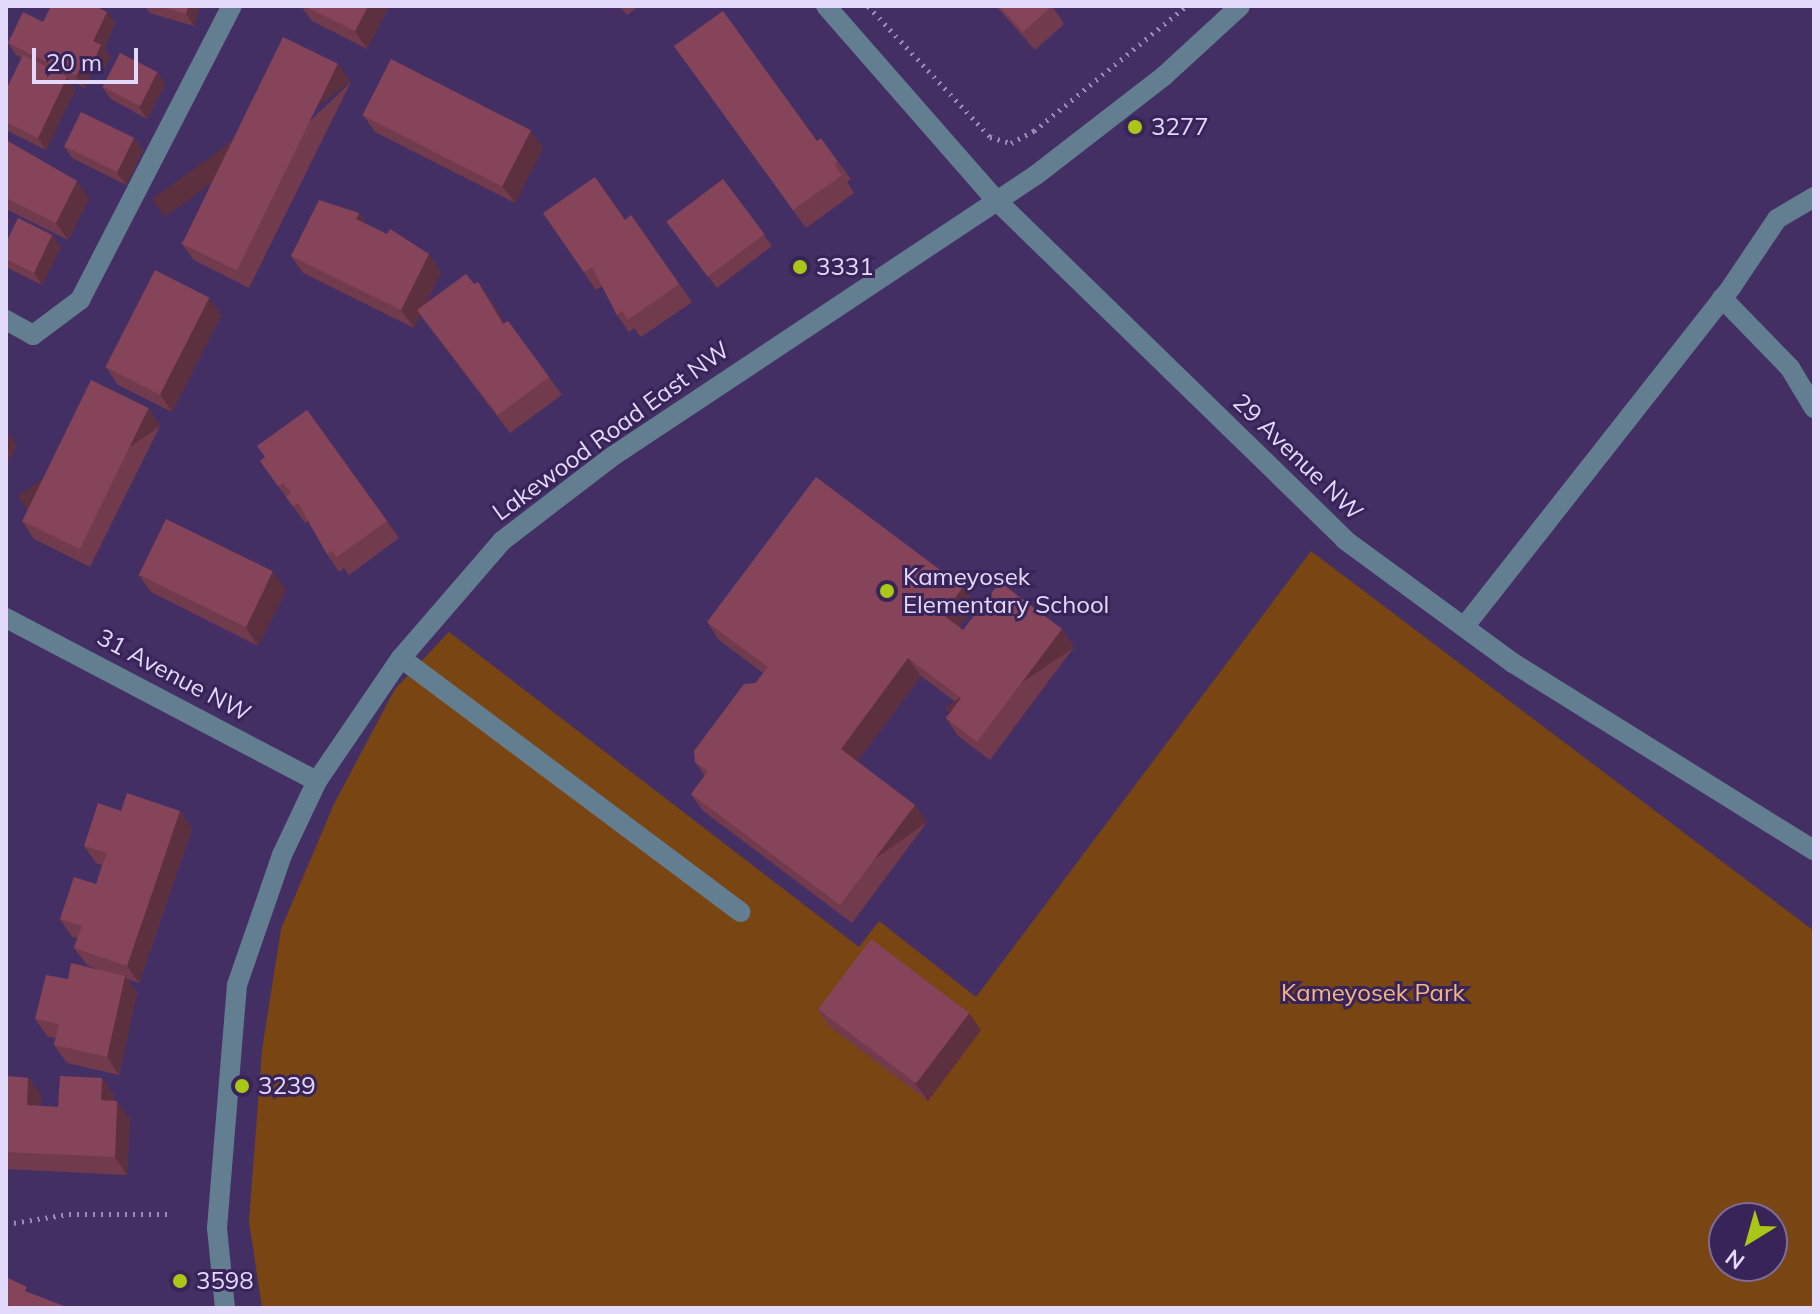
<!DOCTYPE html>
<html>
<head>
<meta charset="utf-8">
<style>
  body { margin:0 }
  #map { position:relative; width:1820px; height:1314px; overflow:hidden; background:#442f64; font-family:Mulish,sans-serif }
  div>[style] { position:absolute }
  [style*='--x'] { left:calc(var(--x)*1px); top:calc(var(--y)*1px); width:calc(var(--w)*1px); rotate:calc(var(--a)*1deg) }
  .green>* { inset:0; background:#784513 }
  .path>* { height:5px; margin-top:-2.5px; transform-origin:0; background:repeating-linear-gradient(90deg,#9a8bb5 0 2px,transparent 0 8px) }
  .minor>* { height:20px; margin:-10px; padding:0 10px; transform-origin:10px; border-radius:10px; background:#647e91 }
  .wall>* { inset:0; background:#723a4d }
  .shaded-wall>* { inset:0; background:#5d303f; transform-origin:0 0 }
  .building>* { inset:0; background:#85445a; transform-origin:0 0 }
  .dots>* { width:22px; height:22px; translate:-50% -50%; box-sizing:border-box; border:4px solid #392459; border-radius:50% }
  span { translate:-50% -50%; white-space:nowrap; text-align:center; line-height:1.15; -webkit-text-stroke:6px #392459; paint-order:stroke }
  .poi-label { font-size:24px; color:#e3d9fa }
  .left { translate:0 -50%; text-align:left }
  .street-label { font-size:24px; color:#e3d9fa }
  .park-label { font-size:24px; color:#f2b685 }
  .frame { position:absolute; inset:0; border:8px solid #e3d9fa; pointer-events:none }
  .north { position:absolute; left:1708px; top:1202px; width:80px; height:80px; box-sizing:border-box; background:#392459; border:2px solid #7d6c99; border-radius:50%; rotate:217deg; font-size:22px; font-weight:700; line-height:32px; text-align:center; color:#e3d9fa }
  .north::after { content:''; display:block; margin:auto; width:28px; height:36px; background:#aac718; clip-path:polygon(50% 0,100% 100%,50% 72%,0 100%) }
  .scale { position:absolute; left:32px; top:48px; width:106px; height:36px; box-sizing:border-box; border:4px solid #e3d9fa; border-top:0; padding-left:10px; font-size:24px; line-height:28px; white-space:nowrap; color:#e3d9fa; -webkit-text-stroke:6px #392459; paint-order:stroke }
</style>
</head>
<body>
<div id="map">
  <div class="green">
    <div style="clip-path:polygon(evenodd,1311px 551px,1814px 931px,1814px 1308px,262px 1308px,249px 1221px,262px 1050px,281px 929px,334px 804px,395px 689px,449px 632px,859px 947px,879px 921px,976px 997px,1311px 551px,1724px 1218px,1772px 1218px,1772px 1266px,1724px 1266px,1724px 1218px)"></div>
  </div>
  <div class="path">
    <div style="--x:868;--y:6;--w:179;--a:47"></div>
    <div style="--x:990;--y:137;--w:22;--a:16"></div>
    <div style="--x:1011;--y:143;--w:26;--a:-28"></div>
    <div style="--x:1034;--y:131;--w:197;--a:-39.4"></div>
    <div style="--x:6;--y:1224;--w:64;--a:-9"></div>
    <div style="--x:69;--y:1214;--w:103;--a:0"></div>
  </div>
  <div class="minor">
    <div style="--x:826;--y:6;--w:259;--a:48.8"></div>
    <div style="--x:997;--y:201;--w:486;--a:44.2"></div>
    <div style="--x:1345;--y:540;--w:208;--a:36.2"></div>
    <div style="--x:1513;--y:663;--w:354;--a:31.9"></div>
    <div style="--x:1722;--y:298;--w:98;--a:45.8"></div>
    <div style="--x:1790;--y:368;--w:47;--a:59"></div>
    <div style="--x:6;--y:320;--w:31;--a:29"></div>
    <div style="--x:33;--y:335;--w:59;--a:-36.7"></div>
    <div style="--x:80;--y:300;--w:331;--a:-62.7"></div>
    <div style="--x:6;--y:618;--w:351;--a:27.7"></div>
    <div style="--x:1464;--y:627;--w:434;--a:-51.8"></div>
    <div style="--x:1732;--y:286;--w:81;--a:-56.1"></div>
    <div style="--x:1777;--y:219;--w:43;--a:-30.7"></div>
    <div style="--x:401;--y:658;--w:424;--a:36.8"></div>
    <div style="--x:225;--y:1308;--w:80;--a:-95.7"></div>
    <div style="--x:217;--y:1228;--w:244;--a:-85.3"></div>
    <div style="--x:237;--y:985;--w:138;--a:-70.9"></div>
    <div style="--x:282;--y:855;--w:82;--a:-64.7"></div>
    <div style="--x:317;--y:781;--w:149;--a:-55.7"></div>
    <div style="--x:401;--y:658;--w:155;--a:-49.2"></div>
    <div style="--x:502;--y:541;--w:136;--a:-37.5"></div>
    <div style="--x:610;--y:458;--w:511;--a:-33.6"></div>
    <div style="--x:1036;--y:175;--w:162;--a:-37.7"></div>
    <div style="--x:1164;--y:76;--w:103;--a:-42.6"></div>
  </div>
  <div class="wall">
    <div style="clip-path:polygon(145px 6px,200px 6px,194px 26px,150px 13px)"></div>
    <div style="clip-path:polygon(301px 6px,389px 6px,367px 49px,312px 21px)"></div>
    <div style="clip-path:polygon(620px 6px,639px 6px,627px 15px)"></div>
    <div style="clip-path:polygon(996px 6px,1052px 6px,1064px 24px,1035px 50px)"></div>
    <div style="clip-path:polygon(107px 12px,115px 24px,104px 48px,110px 57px,102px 73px,93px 69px,85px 88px,69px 80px,75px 90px,46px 150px,6px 130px,6px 85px,8px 86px,22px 58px,16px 55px,8px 43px,43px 22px)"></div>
    <div style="clip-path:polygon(674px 46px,817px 141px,838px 162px,851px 179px,847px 182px,854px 193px,806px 228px)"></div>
    <div style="clip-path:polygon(157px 72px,165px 84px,147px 119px,111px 99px,102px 87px)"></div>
    <div style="clip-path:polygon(351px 82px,249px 288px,194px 260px,181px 243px)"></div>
    <div style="clip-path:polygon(363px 115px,543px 148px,515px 203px,375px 132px)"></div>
    <div style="clip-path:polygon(134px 138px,143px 150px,126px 185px,72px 158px,64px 146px)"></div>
    <div style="clip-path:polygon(6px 140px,77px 181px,89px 199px,68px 240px,6px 209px)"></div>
    <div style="clip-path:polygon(723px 179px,772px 246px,717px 288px,676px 234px)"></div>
    <div style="clip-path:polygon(359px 213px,366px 224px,441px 272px,426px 303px,474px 284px,490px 300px,504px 323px,508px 321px,562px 395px,510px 433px,420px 315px,414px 328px,303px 273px,291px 256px)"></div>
    <div style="clip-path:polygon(543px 213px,625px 220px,631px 215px,692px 302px,641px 337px,634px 328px,629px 332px,617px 315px,602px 286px,596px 290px)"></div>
    <div style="clip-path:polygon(52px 235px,61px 247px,42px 285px,8px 268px,6px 265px,6px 243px)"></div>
    <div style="clip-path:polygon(221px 315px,172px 412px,118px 385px,106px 367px)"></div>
    <div style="clip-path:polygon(148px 408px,160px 426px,90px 567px,34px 539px,22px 521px)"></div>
    <div style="clip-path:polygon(307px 410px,399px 538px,349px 575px,344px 568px,339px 572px,327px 554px,308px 521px,305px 523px,260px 461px,265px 458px)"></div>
    <div style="clip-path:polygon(138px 574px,286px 590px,258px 646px,151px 592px)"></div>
    <div style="clip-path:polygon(976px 605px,959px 627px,963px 630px,1062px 629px,1074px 647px,990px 760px,958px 736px,946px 718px,957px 703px,921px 676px,857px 761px,927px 822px,852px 923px,703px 811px,691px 794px,705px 776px,695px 762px,763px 673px,719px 640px,707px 622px)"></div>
    <div style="clip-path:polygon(121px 811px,180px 811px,192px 829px,139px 983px,127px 979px,137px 993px,119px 1075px,67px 1063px,54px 1045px,56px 1038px,48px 1037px,35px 1019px,68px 979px,99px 970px,87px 965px,74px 948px,77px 938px,72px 937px,60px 919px,96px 884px,102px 865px,96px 863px,84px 846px)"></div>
    <div style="clip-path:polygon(817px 1009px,969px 1013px,981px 1030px,928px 1101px,830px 1027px)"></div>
    <div style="clip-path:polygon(6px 1076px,28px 1078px,41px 1095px,40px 1106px,58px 1107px,102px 1078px,114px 1096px,114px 1101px,130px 1119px,127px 1175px,6px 1169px)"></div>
  </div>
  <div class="shaded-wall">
    <div style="clip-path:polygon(188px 6px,200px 6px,194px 26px,186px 14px)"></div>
    <div style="clip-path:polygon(368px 6px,389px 6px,367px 49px,355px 31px)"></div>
    <div style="clip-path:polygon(107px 12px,115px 24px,104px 48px,110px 57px,102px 73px,94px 61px,93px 41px)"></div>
    <div style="clip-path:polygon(85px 57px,93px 69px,85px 88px,76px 76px)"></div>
    <div style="left:338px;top:64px;width:22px;height:230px;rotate:54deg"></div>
    <div style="clip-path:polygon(157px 72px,165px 84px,147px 119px,139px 107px)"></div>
    <div style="clip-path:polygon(67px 77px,75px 90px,46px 150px,38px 138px)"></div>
    <div style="clip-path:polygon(531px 131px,543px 148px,515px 203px,502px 186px)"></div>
    <div style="clip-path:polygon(134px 138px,143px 150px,126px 185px,117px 173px)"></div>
    <div style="clip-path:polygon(77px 181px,89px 199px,68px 240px,56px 223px)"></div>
    <div style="clip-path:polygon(359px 213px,371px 231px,356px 219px)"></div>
    <div style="clip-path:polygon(6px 214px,11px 221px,6px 230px)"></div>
    <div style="clip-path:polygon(52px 235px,61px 247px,42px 285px,34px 273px)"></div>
    <div style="clip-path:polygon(429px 254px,441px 272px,414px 328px,401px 310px)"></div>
    <div style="clip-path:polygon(478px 282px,490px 300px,516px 341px,503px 324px)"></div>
    <div style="clip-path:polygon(209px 298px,221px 315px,172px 412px,160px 394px)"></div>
    <div style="left:148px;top:408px;width:22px;height:157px;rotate:56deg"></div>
    <div style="clip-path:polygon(6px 430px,17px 445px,6px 467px)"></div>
    <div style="clip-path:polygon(273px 572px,286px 590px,258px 646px,246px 628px)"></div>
    <div style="clip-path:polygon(963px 587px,976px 605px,955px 632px,943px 615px)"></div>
    <div style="left:1062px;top:629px;width:22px;height:141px;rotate:56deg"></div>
    <div style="clip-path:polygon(908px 658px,921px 676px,853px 767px,841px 749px)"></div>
    <div style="left:915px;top:805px;width:21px;height:125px;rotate:55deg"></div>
    <div style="clip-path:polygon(180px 811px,192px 829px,139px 983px,127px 966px)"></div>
    <div style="clip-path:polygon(125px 976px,137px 993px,119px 1075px,107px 1057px)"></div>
    <div style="clip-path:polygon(969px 1013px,981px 1030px,928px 1101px,915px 1083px)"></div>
    <div style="clip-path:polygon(28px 1078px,41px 1095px,40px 1123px,27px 1105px)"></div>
    <div style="clip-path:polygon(102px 1078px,114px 1096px,113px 1118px,101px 1100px)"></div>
    <div style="clip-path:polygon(117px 1101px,130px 1119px,127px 1175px,115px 1157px)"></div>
  </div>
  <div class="building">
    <div style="clip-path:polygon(51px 6px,95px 6px,107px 12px,93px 41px,101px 45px,94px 61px,85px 57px,76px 76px,8px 43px,23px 12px,43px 22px)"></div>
    <div style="clip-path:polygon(159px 6px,188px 6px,186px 14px)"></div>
    <div style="clip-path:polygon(304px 6px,368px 6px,355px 31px)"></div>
    <div style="clip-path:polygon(999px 6px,1052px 6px,1023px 32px)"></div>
    <div style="clip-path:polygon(723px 11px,817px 141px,821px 138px,838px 162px,834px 164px,842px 175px,793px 210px,674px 46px)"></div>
    <div style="left:283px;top:37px;width:61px;height:230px;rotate:26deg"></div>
    <div style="left:120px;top:53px;width:42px;height:38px;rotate:27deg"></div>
    <div style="clip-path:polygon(23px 55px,67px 77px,38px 138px,6px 122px,6px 85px,8px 86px)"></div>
    <div style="left:391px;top:59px;width:157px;height:63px;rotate:27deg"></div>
    <div style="left:81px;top:112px;width:59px;height:38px;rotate:26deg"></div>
    <div style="clip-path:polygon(6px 140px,77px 181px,56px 223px,6px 198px)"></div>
    <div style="clip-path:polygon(595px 177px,625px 220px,631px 215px,679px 284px,628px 320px,622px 311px,617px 315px,592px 267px,584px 272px,543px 213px)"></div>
    <div style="left:723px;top:179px;width:69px;height:71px;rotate:53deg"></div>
    <div style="clip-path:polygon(319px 200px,359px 213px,356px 219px,387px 234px,390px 229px,429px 254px,401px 310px,291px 256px)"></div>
    <div style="clip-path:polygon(18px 218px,52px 235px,34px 273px,6px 259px,6px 243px)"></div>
    <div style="left:155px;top:270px;width:61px;height:109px;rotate:27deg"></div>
    <div style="clip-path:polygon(466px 274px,474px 284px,478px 282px,503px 324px,508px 321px,549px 377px,498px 415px,417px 310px)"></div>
    <div style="left:91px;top:380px;width:64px;height:157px;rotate:26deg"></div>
    <div style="clip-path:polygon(307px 410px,387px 521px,337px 557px,332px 551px,327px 554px,298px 503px,293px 506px,286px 497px,291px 493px,283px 483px,278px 486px,260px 461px,265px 457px,257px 446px)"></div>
    <div style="clip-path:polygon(816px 477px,963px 587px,943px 615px,963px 630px,1000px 582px,1062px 629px,977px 742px,946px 718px,961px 698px,908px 658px,841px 749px,915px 805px,840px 905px,691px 794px,708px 771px,695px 762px,694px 751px,744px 684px,756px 683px,768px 667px,707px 622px)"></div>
    <div style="left:166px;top:519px;width:119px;height:62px;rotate:26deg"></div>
    <div style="clip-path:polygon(127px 793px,180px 811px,127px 966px,74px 948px,82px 926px,60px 919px,74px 877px,96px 884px,107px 853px,84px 846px,98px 803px,121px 811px)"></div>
    <div style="left:871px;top:939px;width:123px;height:88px;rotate:37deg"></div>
    <div style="clip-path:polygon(71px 963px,125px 976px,107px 1057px,54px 1045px,59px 1024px,35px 1019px,46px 975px,68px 979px)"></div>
    <div style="clip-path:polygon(6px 1076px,28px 1078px,27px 1105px,58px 1107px,60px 1076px,102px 1078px,101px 1100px,117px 1101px,115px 1157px,6px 1152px)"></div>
    <div style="clip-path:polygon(6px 1277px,27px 1287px,25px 1291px,69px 1308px,14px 1308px,7px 1305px,6px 1306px)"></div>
  </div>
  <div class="dots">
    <div style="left:1135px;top:127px;background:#aac718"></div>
    <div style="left:800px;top:267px;background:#aac718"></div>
    <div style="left:887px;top:591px;background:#aac718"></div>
    <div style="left:242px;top:1086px;background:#aac718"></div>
    <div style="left:180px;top:1281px;background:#aac718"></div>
  </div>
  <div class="poi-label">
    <span class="left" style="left:1151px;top:127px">3277</span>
    <span class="left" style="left:816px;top:267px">3331</span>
    <span class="left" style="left:903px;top:591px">Kameyosek<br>Elementary School</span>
    <span class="left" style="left:258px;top:1086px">3239</span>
    <span class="left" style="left:196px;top:1281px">3598</span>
  </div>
  <div class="street-label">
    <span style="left:611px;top:431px;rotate:-36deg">Lakewood Road East NW</span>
    <span style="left:1298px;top:457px;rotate:44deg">29 Avenue NW</span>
    <span style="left:174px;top:675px;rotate:28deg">31 Avenue NW</span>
  </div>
  <div class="park-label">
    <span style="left:1373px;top:993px">Kameyosek Park</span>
  </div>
  <div class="frame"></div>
  <div class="north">N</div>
  <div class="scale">20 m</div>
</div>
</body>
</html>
